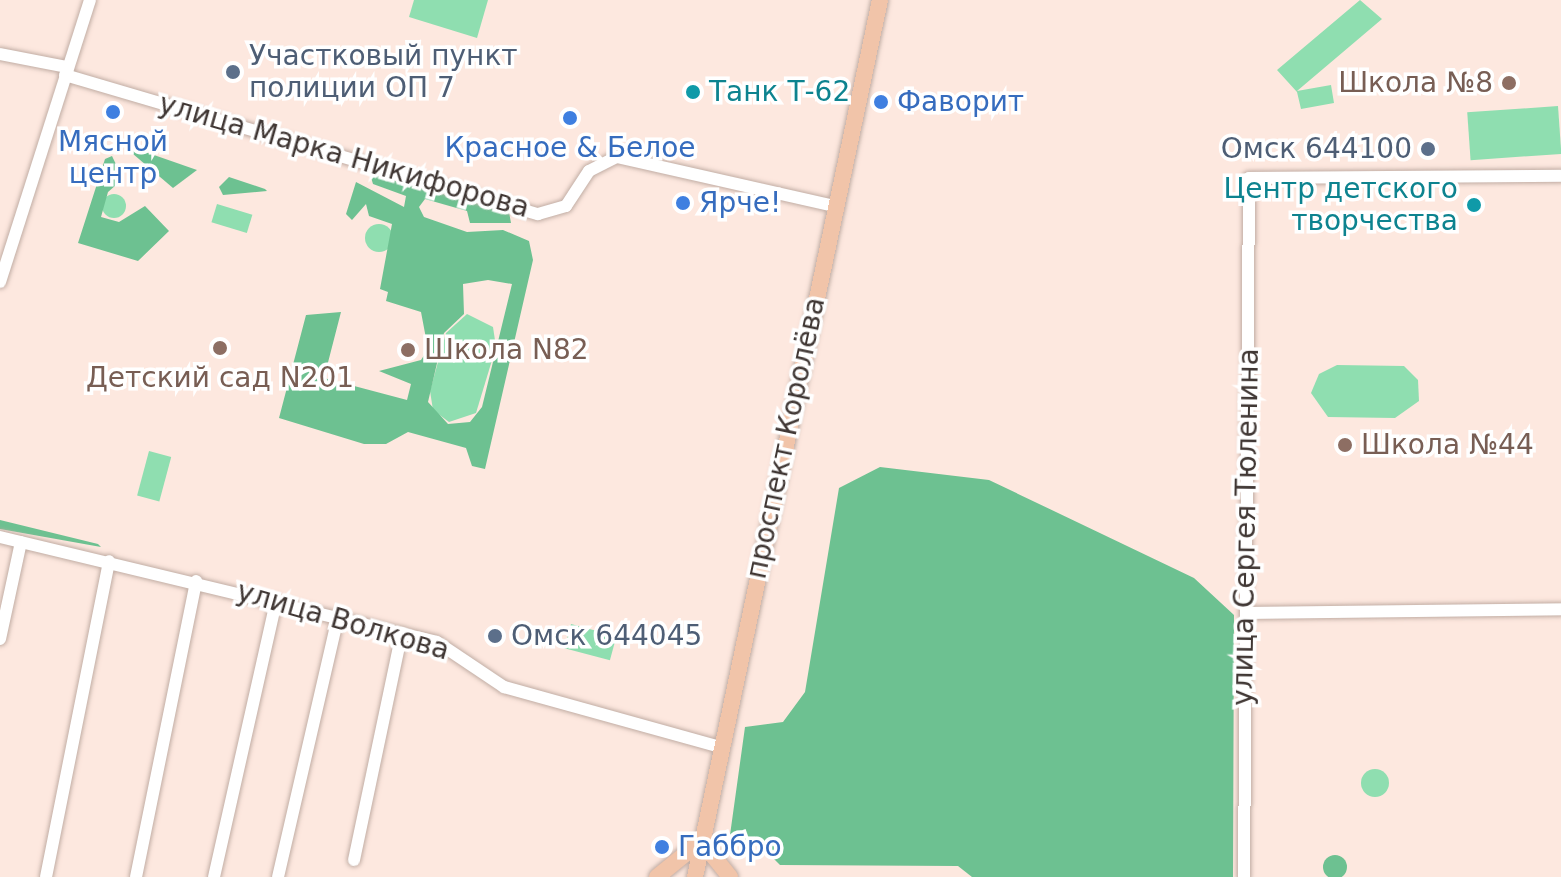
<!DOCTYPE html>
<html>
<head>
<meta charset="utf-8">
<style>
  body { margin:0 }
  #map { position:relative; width:1561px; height:877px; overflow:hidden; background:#fde8df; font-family:"DejaVu Sans",sans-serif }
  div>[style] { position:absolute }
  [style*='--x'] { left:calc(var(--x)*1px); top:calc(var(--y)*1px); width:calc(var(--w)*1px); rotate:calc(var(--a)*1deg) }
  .green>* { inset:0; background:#8fdeb0; transform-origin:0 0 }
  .round { border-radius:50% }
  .forest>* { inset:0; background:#6dc191 }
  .roads { filter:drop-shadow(0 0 2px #c1ada4) drop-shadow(0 0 2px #c1ada4) }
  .minor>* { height:12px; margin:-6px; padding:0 6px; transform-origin:6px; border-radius:6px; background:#fff }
  .major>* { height:16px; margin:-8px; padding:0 8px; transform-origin:8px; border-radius:8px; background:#f1c4a9 }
  .dots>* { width:22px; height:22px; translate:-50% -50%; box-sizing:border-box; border:4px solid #fff; border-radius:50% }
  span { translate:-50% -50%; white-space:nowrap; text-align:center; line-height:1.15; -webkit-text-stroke:7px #fff; paint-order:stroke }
  .service-label { font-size:28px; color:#4e5e75 }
  .left { translate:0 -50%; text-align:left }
  .right { translate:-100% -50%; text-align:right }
  .education-label { font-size:28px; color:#785e54 }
  .culture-label { font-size:28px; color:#0d838f }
  .shop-label { font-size:28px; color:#366cbe }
  .street-label { font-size:28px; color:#403734 }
</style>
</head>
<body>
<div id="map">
  <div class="green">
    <div style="clip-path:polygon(414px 0,488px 0,477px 38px,409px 17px)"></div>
    <div style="clip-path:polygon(1360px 0,1382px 19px,1297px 91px,1331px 85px,1334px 103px,1301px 109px,1297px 92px,1277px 70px)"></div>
    <div style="left:1558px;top:106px;width:48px;height:91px;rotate:86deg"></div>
    <div class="round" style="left:102px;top:194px;width:24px;height:24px"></div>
    <div style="left:217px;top:204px;width:37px;height:19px;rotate:17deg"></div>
    <div class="round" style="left:365px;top:224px;width:28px;height:28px"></div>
    <div style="clip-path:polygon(467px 314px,493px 327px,496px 347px,476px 413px,449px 422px,433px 410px,430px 391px,446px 333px)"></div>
    <div style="clip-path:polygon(1337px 365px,1404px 366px,1418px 380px,1419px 401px,1395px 418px,1328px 417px,1311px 393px,1319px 374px)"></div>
    <div style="left:149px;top:451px;width:23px;height:46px;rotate:15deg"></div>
    <div style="left:571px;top:624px;width:47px;height:25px;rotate:15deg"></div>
    <div class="round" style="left:1361px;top:769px;width:28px;height:28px"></div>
  </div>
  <div class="forest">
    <div style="clip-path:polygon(126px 148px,131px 147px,197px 170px,173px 188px)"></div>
    <div style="clip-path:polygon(112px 156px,123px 179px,108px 192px,101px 217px,119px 222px,145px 206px,169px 231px,138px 261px,78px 243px,105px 159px)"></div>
    <div style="clip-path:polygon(evenodd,370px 174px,509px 212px,511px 223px,470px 223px,467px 211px,425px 199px,419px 207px,424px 217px,467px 232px,503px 230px,529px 241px,533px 260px,485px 469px,472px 466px,466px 448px,408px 432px,386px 444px,364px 444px,279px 418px,306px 315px,341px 312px,324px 378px,407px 400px,411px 384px,379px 371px,421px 360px,428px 349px,421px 312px,386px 301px,388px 292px,380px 289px,392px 224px,369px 216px,366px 204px,352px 220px,346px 214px,356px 182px,404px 207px,406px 196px,373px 184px,370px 174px,488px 280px,512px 284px,482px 407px,470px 422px,448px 424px,428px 402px,444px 333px,464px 314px,463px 284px,488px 280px)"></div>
    <div style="clip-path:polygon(229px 177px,265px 189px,267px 191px,223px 195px,219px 187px)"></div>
    <div style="clip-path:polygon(880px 467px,989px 480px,1194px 578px,1234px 615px,1233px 877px,972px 877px,958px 866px,780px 865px,760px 845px,730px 835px,745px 727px,783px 722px,805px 692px,839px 488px)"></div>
    <div style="clip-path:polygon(0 520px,98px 544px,101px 547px,0 529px)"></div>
    <div class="round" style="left:1323px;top:855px;width:24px;height:24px"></div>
  </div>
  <div class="roads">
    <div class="minor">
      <div style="--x:0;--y:54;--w:68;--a:11"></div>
      <div style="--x:65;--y:75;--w:493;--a:16.4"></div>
      <div style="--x:538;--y:214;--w:29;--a:-16"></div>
      <div style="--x:566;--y:206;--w:42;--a:-56.7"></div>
      <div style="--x:589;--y:171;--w:31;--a:-27"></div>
      <div style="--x:617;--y:157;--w:223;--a:12.7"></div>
      <div style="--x:0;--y:282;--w:296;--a:-72.3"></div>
      <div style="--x:0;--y:537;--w:449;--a:13.5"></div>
      <div style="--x:437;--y:642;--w:81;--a:33.9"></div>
      <div style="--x:504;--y:687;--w:224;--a:15.5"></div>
      <div style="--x:1250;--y:613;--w:311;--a:-0.7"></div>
      <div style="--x:0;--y:639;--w:99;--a:-77.8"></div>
      <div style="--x:354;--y:860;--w:232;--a:-78.1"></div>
      <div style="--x:46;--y:877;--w:322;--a:-78.7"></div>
      <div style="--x:136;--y:877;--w:302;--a:-78.5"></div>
      <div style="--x:214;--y:877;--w:283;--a:-77.3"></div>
      <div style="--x:278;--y:877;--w:267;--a:-77"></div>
      <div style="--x:1244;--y:877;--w:699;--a:-89.59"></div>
      <div style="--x:1249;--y:178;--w:312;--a:-0.4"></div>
    </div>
    <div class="major">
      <div style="--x:701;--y:841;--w:46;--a:51.1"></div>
      <div style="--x:657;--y:877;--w:55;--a:-39.1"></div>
      <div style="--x:695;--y:877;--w:896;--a:-78.09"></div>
    </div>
  </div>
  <div class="dots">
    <div style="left:233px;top:72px;background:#5c6f8a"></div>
    <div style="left:1509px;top:83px;background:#8d6e63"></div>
    <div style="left:693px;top:92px;background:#0f9aa8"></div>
    <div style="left:881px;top:102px;background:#3f7fe0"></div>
    <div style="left:113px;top:112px;background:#3f7fe0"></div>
    <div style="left:570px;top:118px;background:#3f7fe0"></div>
    <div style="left:1428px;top:149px;background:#5c6f8a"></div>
    <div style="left:683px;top:203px;background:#3f7fe0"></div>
    <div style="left:1474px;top:205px;background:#0f9aa8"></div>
    <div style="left:220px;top:348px;background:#8d6e63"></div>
    <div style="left:408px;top:350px;background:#8d6e63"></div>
    <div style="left:1345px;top:445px;background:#8d6e63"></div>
    <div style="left:495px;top:636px;background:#5c6f8a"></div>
    <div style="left:662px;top:847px;background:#3f7fe0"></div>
  </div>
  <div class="service-label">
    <span class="left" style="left:249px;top:72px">Участковый пункт<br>полиции ОП 7</span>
    <span class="right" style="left:1412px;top:149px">Омск 644100</span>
    <span class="left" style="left:511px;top:636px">Омск 644045</span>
  </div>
  <div class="education-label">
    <span class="right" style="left:1493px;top:83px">Школа №8</span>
    <span class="left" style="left:424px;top:350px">Школа N82</span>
    <span style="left:220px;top:378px">Детский сад N201</span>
    <span class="left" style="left:1361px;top:445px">Школа №44</span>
  </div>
  <div class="culture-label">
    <span class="left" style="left:709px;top:92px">Танк Т-62</span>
    <span class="right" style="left:1458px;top:205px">Центр детского<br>творчества</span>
  </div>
  <div class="shop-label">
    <span class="left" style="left:897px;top:102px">Фаворит</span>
    <span style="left:113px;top:158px">Мясной<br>центр</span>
    <span style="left:570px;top:148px">Красное &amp; Белое</span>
    <span class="left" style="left:699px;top:203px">Ярче!</span>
    <span class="left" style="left:678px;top:847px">Габбро</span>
  </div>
  <div class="street-label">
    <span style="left:344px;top:156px;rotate:16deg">улица Марка Никифорова</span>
    <span style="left:786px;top:438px;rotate:-78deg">проспект Королёва</span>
    <span style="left:1246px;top:527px;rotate:-89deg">улица Сергея Тюленина</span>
    <span style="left:343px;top:621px;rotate:16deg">улица Волкова</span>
  </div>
</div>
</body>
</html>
